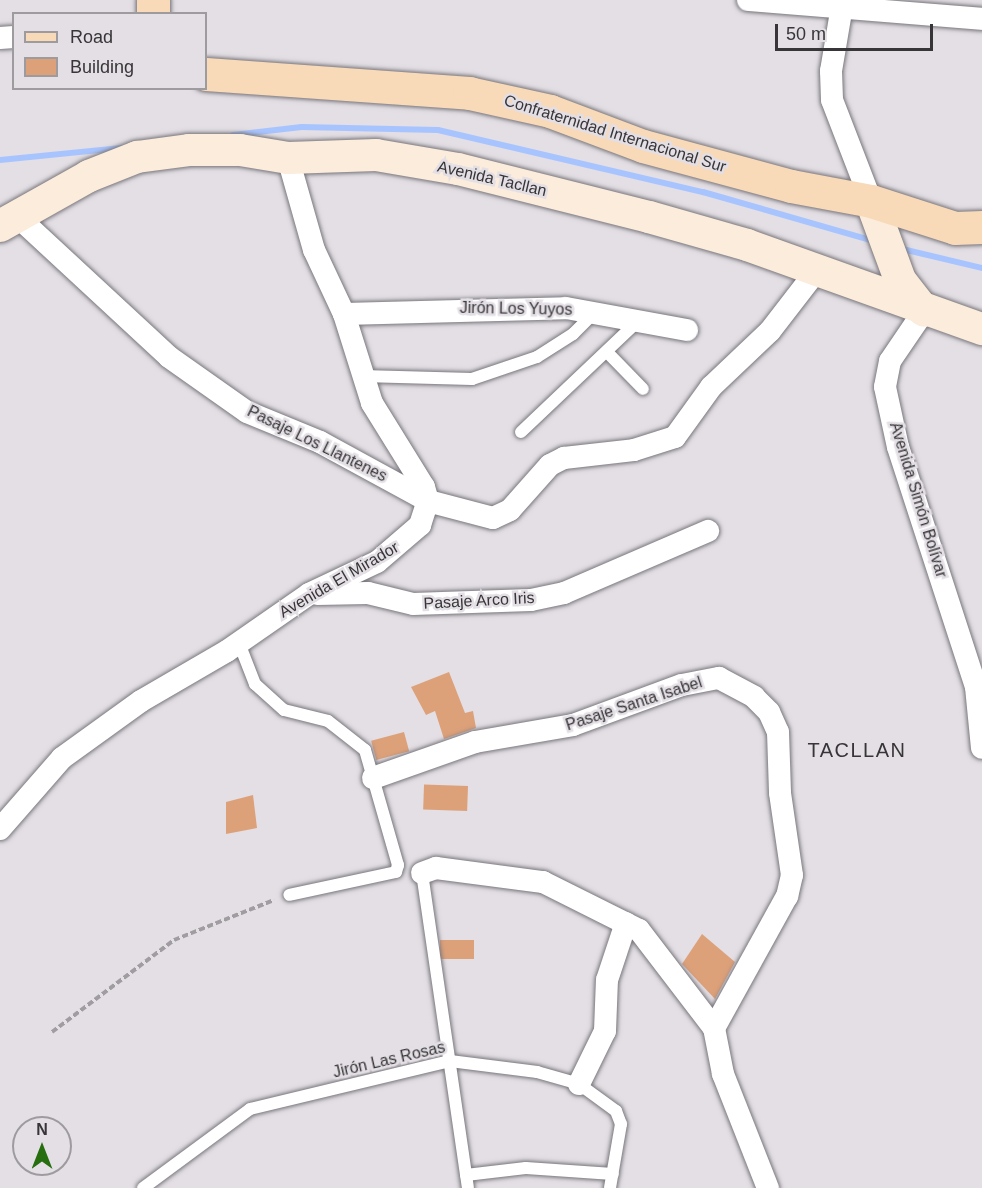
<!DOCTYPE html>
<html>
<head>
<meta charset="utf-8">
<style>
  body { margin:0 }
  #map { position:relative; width:982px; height:1188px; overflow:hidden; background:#e3dfe5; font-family:Arial,sans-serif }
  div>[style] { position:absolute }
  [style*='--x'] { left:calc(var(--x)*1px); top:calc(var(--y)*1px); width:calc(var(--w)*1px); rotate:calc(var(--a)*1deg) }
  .stream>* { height:6px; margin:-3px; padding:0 3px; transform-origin:3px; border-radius:3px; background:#a8c4ff }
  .building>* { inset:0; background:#dda17a; transform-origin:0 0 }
  .path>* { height:4px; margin-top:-2px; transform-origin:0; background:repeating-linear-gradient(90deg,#a09da1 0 6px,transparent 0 9px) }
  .roads { filter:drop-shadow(0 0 2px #79767c) drop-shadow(0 0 2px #79767c) }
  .lane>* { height:12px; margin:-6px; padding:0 6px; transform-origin:6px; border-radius:6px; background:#fff }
  .street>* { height:22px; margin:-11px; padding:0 11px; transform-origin:11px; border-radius:11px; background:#fff }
  .secondary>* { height:32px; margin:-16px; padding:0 16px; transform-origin:16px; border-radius:16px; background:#fbecdb }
  .primary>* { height:33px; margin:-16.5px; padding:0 16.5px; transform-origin:16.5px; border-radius:16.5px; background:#f8d9b8 }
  span { translate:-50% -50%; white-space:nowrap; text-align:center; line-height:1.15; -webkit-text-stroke:5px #e3dfe5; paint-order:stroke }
  .street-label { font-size:16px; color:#373537 }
  .quarter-label { font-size:20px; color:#373537; letter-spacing:1.5px }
  .legend { position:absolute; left:12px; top:12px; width:195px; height:78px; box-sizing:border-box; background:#e3dfe5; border:2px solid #9e9b9f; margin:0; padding:8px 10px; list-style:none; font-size:18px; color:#373537 }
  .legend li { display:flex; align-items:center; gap:12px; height:30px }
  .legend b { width:30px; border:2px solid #9e9b9f }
  .north { position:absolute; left:12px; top:1116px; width:60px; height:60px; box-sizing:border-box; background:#e3dfe5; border:2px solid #9e9b9f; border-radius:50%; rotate:0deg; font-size:16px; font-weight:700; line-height:24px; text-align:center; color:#373537 }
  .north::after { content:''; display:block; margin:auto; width:21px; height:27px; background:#266e0e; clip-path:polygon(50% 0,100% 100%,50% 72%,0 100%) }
  .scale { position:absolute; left:775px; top:24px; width:158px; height:27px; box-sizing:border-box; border:3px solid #373537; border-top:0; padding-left:8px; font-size:18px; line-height:21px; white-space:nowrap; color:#373537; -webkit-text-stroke:4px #e3dfe5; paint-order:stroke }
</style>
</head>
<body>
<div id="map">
  <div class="stream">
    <div style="--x:233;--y:135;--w:69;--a:-6.6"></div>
    <div style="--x:302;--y:127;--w:136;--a:1.3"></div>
    <div style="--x:438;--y:130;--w:272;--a:13.2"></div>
    <div style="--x:703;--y:192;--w:178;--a:16"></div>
    <div style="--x:0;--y:160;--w:122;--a:-5.7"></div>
    <div style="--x:898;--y:248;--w:86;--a:13.4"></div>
  </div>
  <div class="building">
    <div style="clip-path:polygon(449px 672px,465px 713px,473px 711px,476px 728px,444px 739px,435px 711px,426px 715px,411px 687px)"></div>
    <div style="left:404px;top:732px;width:20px;height:34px;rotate:75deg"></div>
    <div style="left:468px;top:786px;width:25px;height:44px;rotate:92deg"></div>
    <div style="clip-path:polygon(253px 795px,257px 828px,226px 834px,226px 802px)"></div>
    <div style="clip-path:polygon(702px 934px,735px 962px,715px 999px,682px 964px)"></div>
    <div style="left:440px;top:940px;width:34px;height:19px"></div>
  </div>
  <div class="path">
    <div style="--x:52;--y:1032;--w:153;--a:-37"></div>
    <div style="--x:174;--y:940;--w:108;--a:-21.8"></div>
  </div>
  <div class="roads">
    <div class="lane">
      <div style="--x:608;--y:353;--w:50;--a:45.8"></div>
      <div style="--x:362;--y:376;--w:110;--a:1.6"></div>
      <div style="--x:472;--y:379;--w:69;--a:-18.7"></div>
      <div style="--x:537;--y:357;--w:43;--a:-32.6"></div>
      <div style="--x:573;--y:334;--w:30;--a:-45"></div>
      <div style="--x:521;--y:432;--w:163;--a:-43.5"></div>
      <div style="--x:239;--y:643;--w:44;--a:68.7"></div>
      <div style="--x:255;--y:684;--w:39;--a:42"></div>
      <div style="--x:284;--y:710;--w:45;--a:14"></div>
      <div style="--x:328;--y:721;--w:47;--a:38.1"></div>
      <div style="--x:365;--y:750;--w:120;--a:74"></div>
      <div style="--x:398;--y:865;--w:7;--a:106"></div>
      <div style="--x:396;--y:872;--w:109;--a:167.9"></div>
      <div style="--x:422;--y:873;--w:318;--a:81.7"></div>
      <div style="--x:466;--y:1175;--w:60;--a:-6.7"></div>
      <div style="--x:526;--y:1168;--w:87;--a:3.9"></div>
      <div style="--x:143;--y:1188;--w:133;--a:-36.4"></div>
      <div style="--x:250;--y:1109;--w:206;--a:-13.5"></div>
      <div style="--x:450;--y:1061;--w:88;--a:7.2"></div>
      <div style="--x:537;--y:1072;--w:44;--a:15.9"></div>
      <div style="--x:579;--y:1084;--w:46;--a:36.1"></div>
      <div style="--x:616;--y:1111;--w:14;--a:69"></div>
      <div style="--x:621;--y:1124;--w:65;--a:99.8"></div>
    </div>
    <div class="street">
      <div style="--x:748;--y:0;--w:235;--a:4.6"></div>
      <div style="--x:843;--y:0;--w:72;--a:99.6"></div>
      <div style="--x:831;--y:71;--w:29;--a:88"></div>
      <div style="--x:832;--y:100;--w:108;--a:68.9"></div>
      <div style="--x:0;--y:38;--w:14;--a:-4"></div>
      <div style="--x:19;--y:218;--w:205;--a:42.8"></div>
      <div style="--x:169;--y:357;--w:95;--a:35.2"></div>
      <div style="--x:247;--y:412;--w:79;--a:22.3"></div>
      <div style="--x:320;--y:442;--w:123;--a:28.6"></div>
      <div style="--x:428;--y:501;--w:67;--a:14.7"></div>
      <div style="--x:493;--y:518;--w:19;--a:-25"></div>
      <div style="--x:510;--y:510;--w:60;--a:-48.4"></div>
      <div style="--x:550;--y:465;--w:16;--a:-27"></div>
      <div style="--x:564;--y:458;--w:70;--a:-6.5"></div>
      <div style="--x:634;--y:450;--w:43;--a:-17.6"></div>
      <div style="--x:675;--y:437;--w:62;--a:-54.2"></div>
      <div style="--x:711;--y:387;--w:81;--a:-43.5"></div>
      <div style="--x:770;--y:331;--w:78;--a:-52.3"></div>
      <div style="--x:924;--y:311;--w:60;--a:124.2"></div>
      <div style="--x:890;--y:361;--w:26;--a:101"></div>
      <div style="--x:885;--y:387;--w:61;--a:77.8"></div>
      <div style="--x:898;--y:447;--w:252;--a:72"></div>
      <div style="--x:976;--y:687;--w:61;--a:84.4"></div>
      <div style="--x:344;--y:314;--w:222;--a:-1.5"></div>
      <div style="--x:566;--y:308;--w:123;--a:10.3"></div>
      <div style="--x:317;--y:594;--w:51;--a:-1.1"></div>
      <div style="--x:368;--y:593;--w:46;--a:13.7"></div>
      <div style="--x:413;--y:604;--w:118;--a:-1.9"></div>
      <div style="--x:531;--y:600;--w:34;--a:-12"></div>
      <div style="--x:564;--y:593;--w:157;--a:-23.3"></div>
      <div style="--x:373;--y:778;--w:108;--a:-19.4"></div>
      <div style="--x:475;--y:742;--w:99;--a:-9.8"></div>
      <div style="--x:573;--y:725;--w:116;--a:-20.2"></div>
      <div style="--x:682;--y:685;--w:38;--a:-11"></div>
      <div style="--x:719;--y:678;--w:40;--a:28"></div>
      <div style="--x:754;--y:697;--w:21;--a:45"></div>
      <div style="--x:769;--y:712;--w:22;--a:66"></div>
      <div style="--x:778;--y:732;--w:61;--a:88.1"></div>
      <div style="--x:780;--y:793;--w:83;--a:81.7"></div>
      <div style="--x:792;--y:875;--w:22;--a:103"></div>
      <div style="--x:787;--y:896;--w:151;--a:118.9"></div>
      <div style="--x:0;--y:829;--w:94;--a:-48.9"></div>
      <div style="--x:62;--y:758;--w:97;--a:-35.8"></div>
      <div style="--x:141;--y:701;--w:99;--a:-30.2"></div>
      <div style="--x:227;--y:651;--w:100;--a:-34.8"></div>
      <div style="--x:309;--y:594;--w:75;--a:-25.2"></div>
      <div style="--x:377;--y:562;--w:57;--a:-40.7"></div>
      <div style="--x:420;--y:525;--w:25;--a:-72"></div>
      <div style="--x:428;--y:501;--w:15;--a:-106"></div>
      <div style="--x:424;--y:487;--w:99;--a:-121.8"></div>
      <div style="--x:372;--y:403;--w:93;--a:-107.5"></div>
      <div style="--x:344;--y:314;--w:71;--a:-115.1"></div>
      <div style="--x:314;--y:250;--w:96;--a:-105.8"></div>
      <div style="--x:422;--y:873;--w:15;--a:-20"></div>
      <div style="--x:436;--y:868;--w:108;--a:7.5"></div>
      <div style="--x:543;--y:882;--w:107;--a:26.6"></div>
      <div style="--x:639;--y:930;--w:123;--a:52.6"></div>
      <div style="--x:714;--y:1028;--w:47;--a:78.9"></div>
      <div style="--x:723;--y:1074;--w:123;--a:68.5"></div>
      <div style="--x:579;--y:1084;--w:59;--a:-63.9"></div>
      <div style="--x:605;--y:1031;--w:51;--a:-87.8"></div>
      <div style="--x:607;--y:980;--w:60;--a:-71.6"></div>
    </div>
    <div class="secondary">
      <div style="--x:871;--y:201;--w:84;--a:69.8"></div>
      <div style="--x:900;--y:280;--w:39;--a:52"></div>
      <div style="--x:0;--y:226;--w:102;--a:-29.3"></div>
      <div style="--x:89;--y:176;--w:52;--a:-21.6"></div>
      <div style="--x:137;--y:157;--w:52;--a:-7.7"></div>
      <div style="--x:189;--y:150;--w:51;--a:0"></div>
      <div style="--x:240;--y:150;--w:49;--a:9.5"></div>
      <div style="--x:288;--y:158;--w:88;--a:-2"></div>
      <div style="--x:376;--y:155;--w:83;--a:9.7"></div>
      <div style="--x:458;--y:169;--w:197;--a:14.1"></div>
      <div style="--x:649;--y:217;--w:102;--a:15.9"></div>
      <div style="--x:747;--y:245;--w:250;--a:19.7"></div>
    </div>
    <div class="primary">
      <div style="--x:153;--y:14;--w:14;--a:-90"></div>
      <div style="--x:206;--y:74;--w:264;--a:4.1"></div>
      <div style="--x:469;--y:93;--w:83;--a:12.5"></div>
      <div style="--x:550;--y:111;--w:99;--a:20.6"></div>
      <div style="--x:643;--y:146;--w:153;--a:15.1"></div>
      <div style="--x:791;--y:186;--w:81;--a:10.6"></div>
      <div style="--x:871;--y:201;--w:88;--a:17.8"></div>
      <div style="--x:955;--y:228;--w:27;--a:-2"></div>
    </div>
  </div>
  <div class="street-label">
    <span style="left:615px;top:134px;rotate:17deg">Confraternidad Internacional Sur</span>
    <span style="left:492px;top:179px;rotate:13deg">Avenida Tacllan</span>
    <span style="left:516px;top:309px;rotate:1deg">Jirón Los Yuyos</span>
    <span style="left:317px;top:444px;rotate:26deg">Pasaje Los Llantenes</span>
    <span style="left:918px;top:500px;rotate:73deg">Avenida Simón Bolívar</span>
    <span style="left:339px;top:580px;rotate:-30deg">Avenida El Mirador</span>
    <span style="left:479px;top:601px;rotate:-3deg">Pasaje Arco Iris</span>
    <span style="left:634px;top:704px;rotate:-18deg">Pasaje Santa Isabel</span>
    <span style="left:389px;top:1060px;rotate:-13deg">Jirón Las Rosas</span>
  </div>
  <div class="quarter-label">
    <span style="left:857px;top:750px">TACLLAN</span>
  </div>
  <ul class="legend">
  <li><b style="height:8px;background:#f8d9b8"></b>Road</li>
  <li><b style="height:16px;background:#dda17a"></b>Building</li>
  </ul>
  <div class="north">N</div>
  <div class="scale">50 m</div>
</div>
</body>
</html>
